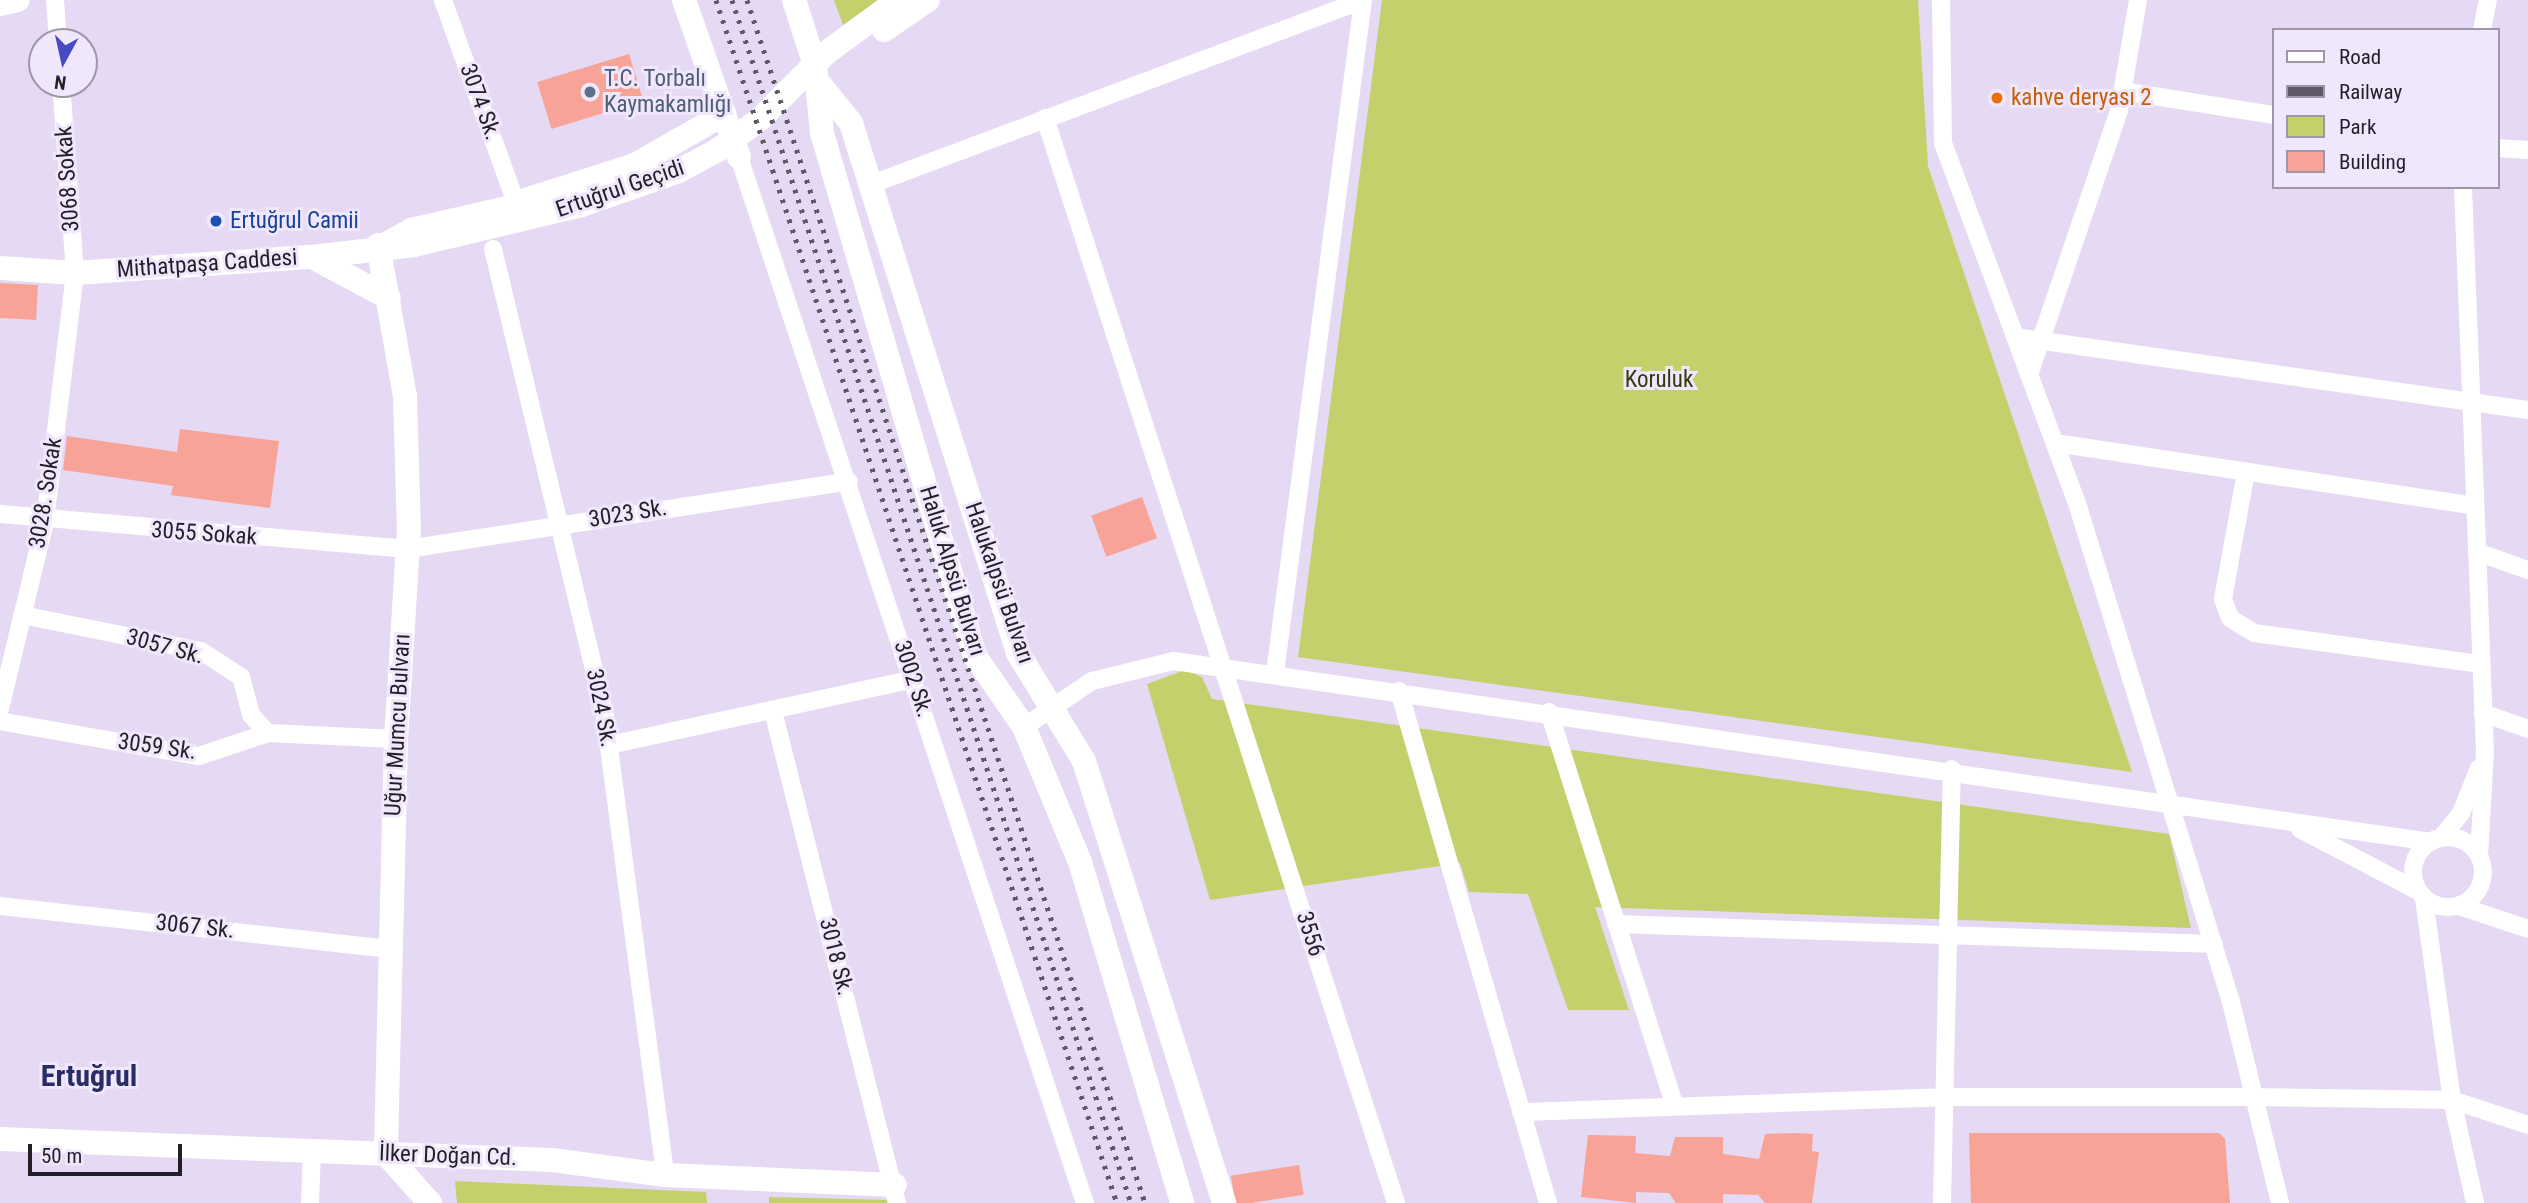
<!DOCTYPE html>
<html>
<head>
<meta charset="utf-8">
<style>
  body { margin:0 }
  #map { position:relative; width:2528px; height:1203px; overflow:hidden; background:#e5d9f3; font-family:"Roboto Condensed",sans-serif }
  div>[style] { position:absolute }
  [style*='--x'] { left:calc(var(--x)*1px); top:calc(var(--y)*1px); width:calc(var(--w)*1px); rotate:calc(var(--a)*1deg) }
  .green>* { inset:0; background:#c4d06b }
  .building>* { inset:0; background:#f8a397; transform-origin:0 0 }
  .street>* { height:18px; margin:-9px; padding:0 9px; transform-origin:9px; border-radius:9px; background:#fff }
  .street>.ring { margin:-9px; padding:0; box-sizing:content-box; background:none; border:18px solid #fff; border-radius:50% }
  .secondary>* { height:24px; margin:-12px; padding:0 12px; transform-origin:12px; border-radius:12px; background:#fff }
  .rail>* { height:5px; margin-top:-2.5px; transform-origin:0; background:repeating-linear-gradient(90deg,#5f5867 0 3.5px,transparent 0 10.5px) }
  .dots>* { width:19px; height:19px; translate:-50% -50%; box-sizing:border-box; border:4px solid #f1e7fd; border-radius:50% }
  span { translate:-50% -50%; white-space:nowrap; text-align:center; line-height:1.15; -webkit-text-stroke:6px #f1e7fd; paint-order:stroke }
  .service-label { font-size:23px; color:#4e5e75 }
  .left { translate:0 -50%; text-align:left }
  .food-label { font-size:23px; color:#c56008 }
  .street-label { font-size:23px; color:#231f28 }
  .transit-label { font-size:23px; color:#164399 }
  .park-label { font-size:23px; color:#353a0e }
  .district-label { font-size:30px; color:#282d67; font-weight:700 }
  .legend { position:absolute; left:2272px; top:28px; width:228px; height:161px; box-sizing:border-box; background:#f1e7fd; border:2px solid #9f97a8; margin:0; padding:9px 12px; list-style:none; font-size:21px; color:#231f28 }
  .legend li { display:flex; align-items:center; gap:14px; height:35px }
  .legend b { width:35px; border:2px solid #9f97a8 }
  .north { position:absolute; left:28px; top:28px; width:70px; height:70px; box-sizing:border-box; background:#f1e7fd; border:2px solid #9f97a8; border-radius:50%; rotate:188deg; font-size:19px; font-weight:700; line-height:28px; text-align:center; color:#231f28 }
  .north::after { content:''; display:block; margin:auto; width:24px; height:32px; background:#474bc1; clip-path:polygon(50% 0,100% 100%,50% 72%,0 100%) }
  .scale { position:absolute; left:28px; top:1144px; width:154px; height:32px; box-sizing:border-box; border:4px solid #231f28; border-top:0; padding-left:9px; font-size:21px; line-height:24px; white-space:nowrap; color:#231f28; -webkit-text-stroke:5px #f1e7fd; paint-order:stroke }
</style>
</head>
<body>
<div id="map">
  <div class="green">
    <div style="clip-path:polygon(834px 0,880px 0,843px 25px)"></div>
    <div style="clip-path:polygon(1382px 0,1918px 0,1928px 166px,2132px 772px,1298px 657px)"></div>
    <div style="clip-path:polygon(1185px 670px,1202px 677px,1212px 699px,2169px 834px,2191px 928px,1595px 907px,1629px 1010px,1568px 1010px,1528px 894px,1469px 892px,1460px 863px,1210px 900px,1147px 684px)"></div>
    <div style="clip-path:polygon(455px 1181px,706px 1192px,707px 1203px,457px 1203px)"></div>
    <div style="clip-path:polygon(769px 1197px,891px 1200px,891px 1203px,769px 1203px)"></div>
  </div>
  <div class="building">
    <div style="left:629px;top:54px;width:49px;height:96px;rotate:73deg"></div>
    <div style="left:0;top:283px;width:38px;height:35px;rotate:3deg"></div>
    <div style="clip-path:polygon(180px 429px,279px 441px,270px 508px,171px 495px,173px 486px,63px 470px,67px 436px,177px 452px)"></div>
    <div style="left:1142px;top:497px;width:44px;height:54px;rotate:70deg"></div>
    <div style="clip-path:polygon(1797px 1133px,1813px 1134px,1812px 1151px,1819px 1152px,1812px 1203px,1765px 1203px,1758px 1195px,1723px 1194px,1723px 1203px,1676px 1203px,1669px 1193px,1636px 1192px,1636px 1203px,1581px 1197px,1588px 1135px,1636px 1136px,1635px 1153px,1670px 1156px,1675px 1137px,1723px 1137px,1723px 1154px,1759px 1159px,1765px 1134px)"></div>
    <div style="clip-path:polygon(1969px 1133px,2219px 1133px,2225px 1139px,2230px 1203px,1971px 1203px)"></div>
    <div style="left:1299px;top:1165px;width:30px;height:69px;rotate:81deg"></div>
  </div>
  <div class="street">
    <div style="--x:55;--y:0;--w:42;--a:85.9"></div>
    <div style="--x:1941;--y:0;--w:143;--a:89.2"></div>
    <div style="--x:1943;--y:143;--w:381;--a:69.6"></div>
    <div style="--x:2076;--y:500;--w:525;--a:72.84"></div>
    <div style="--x:2231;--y:1002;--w:207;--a:76.3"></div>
    <div style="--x:2482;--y:30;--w:31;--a:-79"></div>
    <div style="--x:2122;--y:91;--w:154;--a:9"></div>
    <div style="--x:1045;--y:118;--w:1140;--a:72.07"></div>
    <div style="--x:2498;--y:148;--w:30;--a:4"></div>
    <div style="--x:739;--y:157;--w:1102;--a:71.7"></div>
    <div style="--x:872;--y:184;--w:524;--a:-20.54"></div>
    <div style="--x:2463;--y:187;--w:565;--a:87.77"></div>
    <div style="--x:2485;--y:752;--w:103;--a:93.3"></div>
    <div style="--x:378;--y:245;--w:37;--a:-29"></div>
    <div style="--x:410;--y:227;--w:109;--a:-12.8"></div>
    <div style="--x:516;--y:203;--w:216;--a:-109.8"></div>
    <div style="--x:493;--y:249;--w:481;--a:76.5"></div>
    <div style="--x:605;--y:717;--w:462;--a:82.5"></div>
    <div style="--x:2015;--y:337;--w:518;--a:8.1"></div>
    <div style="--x:2029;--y:375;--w:279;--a:-71.2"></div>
    <div style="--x:2119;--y:111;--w:113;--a:-80.3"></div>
    <div style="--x:2055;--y:443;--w:425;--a:8.5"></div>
    <div style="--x:2246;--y:472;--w:129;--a:100.3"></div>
    <div style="--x:2223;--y:599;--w:20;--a:70"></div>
    <div style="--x:2230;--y:618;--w:28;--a:32"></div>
    <div style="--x:2254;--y:633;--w:229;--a:7.8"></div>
    <div style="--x:0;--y:514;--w:409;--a:4.9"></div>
    <div style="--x:407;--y:549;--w:447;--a:-8.7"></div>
    <div style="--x:2477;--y:552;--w:54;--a:19.4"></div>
    <div style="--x:22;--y:615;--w:183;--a:11.4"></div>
    <div style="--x:201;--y:651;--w:48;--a:33"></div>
    <div style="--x:241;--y:677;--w:39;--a:75"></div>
    <div style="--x:251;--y:715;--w:25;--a:47"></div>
    <div style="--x:1275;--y:673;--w:679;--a:-82.55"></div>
    <div style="--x:1399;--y:691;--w:533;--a:73.77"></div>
    <div style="--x:0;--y:709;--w:193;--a:-76.5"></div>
    <div style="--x:45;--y:521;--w:250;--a:-83.1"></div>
    <div style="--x:75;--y:273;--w:190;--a:-94.2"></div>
    <div style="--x:773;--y:711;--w:507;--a:75.85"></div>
    <div style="--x:1549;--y:712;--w:411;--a:72.3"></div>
    <div style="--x:2483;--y:713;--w:48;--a:19.6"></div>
    <div style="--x:0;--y:721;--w:202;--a:10"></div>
    <div style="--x:199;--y:756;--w:73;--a:-18.4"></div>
    <div style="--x:268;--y:733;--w:128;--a:2.7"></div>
    <div style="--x:1024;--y:727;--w:82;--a:-34.1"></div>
    <div style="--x:1092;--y:681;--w:84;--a:-13.7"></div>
    <div style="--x:1174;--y:661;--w:1270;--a:8.19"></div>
    <div style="--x:609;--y:745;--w:311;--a:-12.2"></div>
    <div style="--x:2300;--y:829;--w:133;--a:27.7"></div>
    <div class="ring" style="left:2413px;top:837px;width:52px;height:52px"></div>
    <div style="--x:2441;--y:838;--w:32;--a:-51"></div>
    <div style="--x:2461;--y:813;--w:48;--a:-68.2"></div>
    <div style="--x:2424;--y:899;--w:203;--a:82.1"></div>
    <div style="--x:2452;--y:1100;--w:106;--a:77.4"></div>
    <div style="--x:0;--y:906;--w:392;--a:6.3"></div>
    <div style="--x:2459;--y:906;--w:73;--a:18.4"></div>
    <div style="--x:1616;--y:924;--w:598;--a:1.92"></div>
    <div style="--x:1521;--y:1112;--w:423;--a:-2"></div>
    <div style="--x:1944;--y:1097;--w:310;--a:0"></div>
    <div style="--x:2254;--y:1097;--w:198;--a:0.9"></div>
    <div style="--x:2452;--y:1100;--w:80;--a:18.2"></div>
    <div style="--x:310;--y:1203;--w:53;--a:-87.8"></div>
    <div style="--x:1942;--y:1203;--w:434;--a:-88.7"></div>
  </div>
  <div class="secondary">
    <div style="--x:684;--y:0;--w:166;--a:70.7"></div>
    <div style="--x:794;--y:0;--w:68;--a:72.1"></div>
    <div style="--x:815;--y:65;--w:68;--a:84.1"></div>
    <div style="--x:822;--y:133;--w:545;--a:73.69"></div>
    <div style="--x:975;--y:656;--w:86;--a:55.4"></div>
    <div style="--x:1024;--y:727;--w:146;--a:67.5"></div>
    <div style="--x:1080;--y:862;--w:356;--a:73.3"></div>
    <div style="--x:0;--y:4;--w:18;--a:-13"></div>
    <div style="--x:884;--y:30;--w:53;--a:-34.3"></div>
    <div style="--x:818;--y:82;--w:53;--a:51.2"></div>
    <div style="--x:851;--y:123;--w:556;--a:72.51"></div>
    <div style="--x:1018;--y:653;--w:127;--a:58.6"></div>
    <div style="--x:1084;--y:761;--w:464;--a:72.4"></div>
    <div style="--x:516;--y:203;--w:125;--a:-17.7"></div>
    <div style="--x:635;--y:165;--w:103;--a:-29.8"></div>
    <div style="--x:378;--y:245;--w:153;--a:79.9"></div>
    <div style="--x:405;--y:396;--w:132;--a:88.3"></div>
    <div style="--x:409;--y:528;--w:211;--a:93.5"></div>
    <div style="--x:396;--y:739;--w:415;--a:91.4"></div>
    <div style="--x:312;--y:257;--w:87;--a:28"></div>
    <div style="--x:0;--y:268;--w:75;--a:3.8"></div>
    <div style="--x:75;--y:273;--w:238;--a:-3.9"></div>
    <div style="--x:312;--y:257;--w:103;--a:-6.7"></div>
    <div style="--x:414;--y:245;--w:173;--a:-13.4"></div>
    <div style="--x:582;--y:205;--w:101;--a:-19.2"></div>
    <div style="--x:677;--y:172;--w:47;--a:-28.2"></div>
    <div style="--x:718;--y:150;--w:51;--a:-36.2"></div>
    <div style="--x:759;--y:120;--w:95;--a:-45"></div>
    <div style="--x:826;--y:53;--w:89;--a:-36.4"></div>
    <div style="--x:0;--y:1139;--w:552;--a:2.18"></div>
    <div style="--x:552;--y:1160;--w:114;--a:7.6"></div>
    <div style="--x:665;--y:1175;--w:230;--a:2.5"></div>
    <div style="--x:386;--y:1154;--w:66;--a:48.1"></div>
  </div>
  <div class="rail">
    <div style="--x:716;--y:0;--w:1268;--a:71.57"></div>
    <div style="--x:732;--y:0;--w:1267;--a:71.65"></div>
    <div style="--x:747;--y:0;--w:1267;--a:71.69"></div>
  </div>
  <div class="dots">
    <div style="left:590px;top:92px;background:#5c6f8a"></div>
    <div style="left:1997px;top:98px;background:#e8710a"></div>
    <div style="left:216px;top:221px;background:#1a4fb4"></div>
  </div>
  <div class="service-label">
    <span class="left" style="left:604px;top:92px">T.C. Torbalı<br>Kaymakamlığı</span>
  </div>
  <div class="food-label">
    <span class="left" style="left:2011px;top:98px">kahve deryası 2</span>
  </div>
  <div class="street-label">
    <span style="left:480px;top:102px;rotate:70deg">3074 Sk.</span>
    <span style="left:68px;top:179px;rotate:-94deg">3068 Sokak</span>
    <span style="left:620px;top:189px;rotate:-19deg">Ertuğrul Geçidi</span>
    <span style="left:207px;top:264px;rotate:-4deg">Mithatpaşa Caddesi</span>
    <span style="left:46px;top:493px;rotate:-81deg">3028. Sokak</span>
    <span style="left:628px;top:514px;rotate:-9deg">3023 Sk.</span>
    <span style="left:204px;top:534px;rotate:4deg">3055 Sokak</span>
    <span style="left:952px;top:571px;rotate:73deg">Haluk Alpsü Bulvarı</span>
    <span style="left:999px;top:583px;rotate:71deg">Halukalpsü Bulvarı</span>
    <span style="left:165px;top:647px;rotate:15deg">3057 Sk.</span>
    <span style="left:913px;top:679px;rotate:72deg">3002 Sk.</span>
    <span style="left:601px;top:708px;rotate:79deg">3024 Sk.</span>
    <span style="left:398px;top:725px;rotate:-87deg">Uğur Mumcu Bulvarı</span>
    <span style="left:157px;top:747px;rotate:8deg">3059 Sk.</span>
    <span style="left:195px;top:927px;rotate:6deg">3067 Sk.</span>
    <span style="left:1310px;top:934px;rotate:72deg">3556</span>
    <span style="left:836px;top:957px;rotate:76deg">3018 Sk.</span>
    <span style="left:448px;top:1156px;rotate:2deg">İlker Doğan Cd.</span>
  </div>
  <div class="transit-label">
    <span class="left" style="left:230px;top:221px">Ertuğrul Camii</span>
  </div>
  <div class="park-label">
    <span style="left:1659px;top:380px">Koruluk</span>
  </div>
  <div class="district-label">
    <span style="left:89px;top:1076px">Ertuğrul</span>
  </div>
  <ul class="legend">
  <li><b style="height:9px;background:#fff"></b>Road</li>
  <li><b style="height:9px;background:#5f5867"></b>Railway</li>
  <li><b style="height:19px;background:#c4d06b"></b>Park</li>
  <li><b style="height:19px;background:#f8a397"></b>Building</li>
  </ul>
  <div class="north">N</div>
  <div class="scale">50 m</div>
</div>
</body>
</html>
